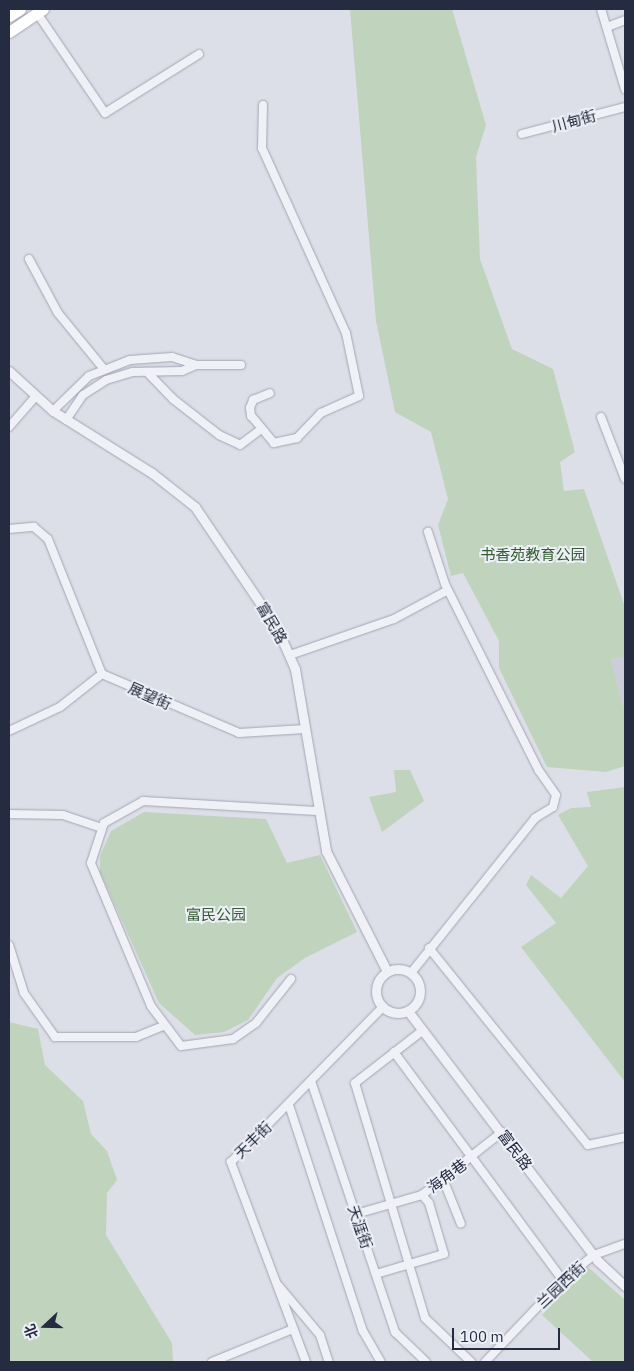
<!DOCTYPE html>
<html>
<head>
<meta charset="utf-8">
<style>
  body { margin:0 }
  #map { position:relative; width:634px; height:1371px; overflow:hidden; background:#dddfe8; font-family:"IBM Plex Sans","Noto Sans SC",sans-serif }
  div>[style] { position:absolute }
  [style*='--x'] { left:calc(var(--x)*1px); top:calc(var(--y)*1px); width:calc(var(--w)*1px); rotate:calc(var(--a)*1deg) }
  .built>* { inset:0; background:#cbceda }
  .green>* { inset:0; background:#bfd3bd }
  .roads { filter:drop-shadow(0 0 1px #a2a5b2) drop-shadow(0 0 1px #a2a5b2) }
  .minor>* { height:8px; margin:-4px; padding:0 4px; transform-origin:4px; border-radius:4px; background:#f0f1f6 }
  .tertiary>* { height:9px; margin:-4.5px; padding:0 4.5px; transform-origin:4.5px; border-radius:4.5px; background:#f0f1f6 }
  .tertiary>.ring { margin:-4.5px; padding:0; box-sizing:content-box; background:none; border:9px solid #f0f1f6; border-radius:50% }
  .primary>* { height:11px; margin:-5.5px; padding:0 5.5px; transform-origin:5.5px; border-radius:5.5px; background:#fff }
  span { translate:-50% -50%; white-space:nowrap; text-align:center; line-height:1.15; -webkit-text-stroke:4px #eceff6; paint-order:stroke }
  .street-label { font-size:15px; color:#252b40 }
  .park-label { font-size:15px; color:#335c31 }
  .frame { position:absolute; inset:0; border:10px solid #252b40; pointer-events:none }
  .north { position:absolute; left:20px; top:1301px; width:50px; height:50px; -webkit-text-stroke:4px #eceff6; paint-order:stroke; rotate:249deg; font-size:14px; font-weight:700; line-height:20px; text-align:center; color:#252b40 }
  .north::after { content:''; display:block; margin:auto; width:18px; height:22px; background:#252b40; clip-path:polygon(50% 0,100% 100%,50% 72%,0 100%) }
  .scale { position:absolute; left:452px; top:1328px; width:108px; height:22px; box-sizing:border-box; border:2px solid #252b40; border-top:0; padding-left:6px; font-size:15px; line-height:18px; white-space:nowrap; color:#252b40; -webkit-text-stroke:4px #eceff6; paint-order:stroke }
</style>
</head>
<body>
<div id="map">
  <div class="built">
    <div style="clip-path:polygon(625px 658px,625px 714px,611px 659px)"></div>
  </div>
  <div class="green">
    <div style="clip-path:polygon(350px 9px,452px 9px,486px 125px,476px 157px,480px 259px,512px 349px,553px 369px,575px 452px,560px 462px,564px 491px,584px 489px,625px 607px,625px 658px,611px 659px,625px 714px,625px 766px,606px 772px,547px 767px,499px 668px,499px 641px,463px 573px,451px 576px,438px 525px,448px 499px,431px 432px,395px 412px,376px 321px)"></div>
    <div style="clip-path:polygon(394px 770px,410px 770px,424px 801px,382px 832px,369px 797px,396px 792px)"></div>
    <div style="clip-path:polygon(625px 787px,625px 1082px,521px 947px,556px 923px,526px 885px,531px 875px,561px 898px,588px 866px,558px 815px,571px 808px,591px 807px,587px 792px)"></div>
    <div style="clip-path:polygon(144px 812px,266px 819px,287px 863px,320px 855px,357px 932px,305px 958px,277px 978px,248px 1020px,224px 1032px,195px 1035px,159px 1003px,100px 872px,100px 856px,111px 831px)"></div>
    <div style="clip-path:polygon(9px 1022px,38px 1029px,45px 1065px,83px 1101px,91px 1134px,107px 1151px,117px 1180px,107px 1193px,106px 1235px,172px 1343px,173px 1362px,9px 1362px)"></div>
    <div style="clip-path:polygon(588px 1267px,625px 1300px,625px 1362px,593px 1362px,542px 1315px)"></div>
  </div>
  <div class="roads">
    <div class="minor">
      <div style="--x:601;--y:9;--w:84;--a:73.3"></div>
      <div style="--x:37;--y:13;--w:121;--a:55.8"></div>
      <div style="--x:105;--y:113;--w:111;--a:-32.1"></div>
      <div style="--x:607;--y:27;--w:19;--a:-21"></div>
      <div style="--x:263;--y:105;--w:43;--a:91.3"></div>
      <div style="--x:262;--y:148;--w:203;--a:65.6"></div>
      <div style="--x:346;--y:333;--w:64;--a:78.3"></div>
      <div style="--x:359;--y:396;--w:42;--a:155.9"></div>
      <div style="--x:321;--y:413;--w:35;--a:134"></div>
      <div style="--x:297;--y:438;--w:24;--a:168"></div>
      <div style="--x:274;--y:443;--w:35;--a:-130"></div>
      <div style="--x:251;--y:416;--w:8;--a:-97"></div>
      <div style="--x:250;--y:408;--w:9;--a:-69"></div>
      <div style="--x:253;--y:400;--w:18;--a:-22"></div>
      <div style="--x:522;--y:134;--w:106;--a:-14.7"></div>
      <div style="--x:29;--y:259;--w:61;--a:61.8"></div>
      <div style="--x:58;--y:313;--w:71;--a:50.7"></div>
      <div style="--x:147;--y:372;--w:37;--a:46"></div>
      <div style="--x:173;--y:399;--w:58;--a:38"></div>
      <div style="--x:219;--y:435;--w:23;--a:25"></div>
      <div style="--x:240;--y:445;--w:26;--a:-37"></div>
      <div style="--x:53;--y:411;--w:50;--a:-44.2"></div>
      <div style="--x:89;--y:376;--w:44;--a:-21.3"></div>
      <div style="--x:130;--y:360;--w:42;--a:-4.1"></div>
      <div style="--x:172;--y:357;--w:25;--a:18"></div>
      <div style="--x:196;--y:365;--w:45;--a:0"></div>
      <div style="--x:601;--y:417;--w:66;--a:68.8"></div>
      <div style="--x:66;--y:420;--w:30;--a:-56"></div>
      <div style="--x:83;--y:395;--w:27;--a:-33"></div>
      <div style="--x:106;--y:380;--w:28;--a:-17"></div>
      <div style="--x:133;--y:372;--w:49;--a:-1.2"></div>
      <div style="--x:182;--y:371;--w:15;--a:-23"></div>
      <div style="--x:9;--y:427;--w:40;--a:-49"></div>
      <div style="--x:9;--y:529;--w:25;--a:-5"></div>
      <div style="--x:34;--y:527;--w:18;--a:41"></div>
      <div style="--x:48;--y:539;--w:145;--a:68.2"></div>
      <div style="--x:290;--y:655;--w:110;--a:-19.1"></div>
      <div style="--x:394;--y:619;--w:61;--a:-28.2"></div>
      <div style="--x:9;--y:731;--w:56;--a:-25.2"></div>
      <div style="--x:60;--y:707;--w:53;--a:-38.2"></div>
      <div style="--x:102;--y:674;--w:149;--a:23.3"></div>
      <div style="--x:239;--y:733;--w:66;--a:-3.5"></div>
      <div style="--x:9;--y:814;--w:54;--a:1.1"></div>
      <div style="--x:63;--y:815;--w:41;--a:18.4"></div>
      <div style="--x:9;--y:945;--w:50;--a:72.6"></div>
      <div style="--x:24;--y:993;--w:54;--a:54.8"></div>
      <div style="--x:55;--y:1037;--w:81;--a:0"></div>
      <div style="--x:136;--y:1037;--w:31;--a:-22"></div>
      <div style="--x:429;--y:948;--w:253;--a:51.1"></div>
      <div style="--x:588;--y:1145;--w:38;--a:-12"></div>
      <div style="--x:411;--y:973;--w:198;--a:-51.3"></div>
      <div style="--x:535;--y:818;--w:21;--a:-31"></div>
      <div style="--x:553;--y:807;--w:12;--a:-76"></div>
      <div style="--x:556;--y:795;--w:29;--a:-125"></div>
      <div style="--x:539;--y:771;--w:209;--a:-116.7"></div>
      <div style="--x:445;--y:584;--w:55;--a:-108.1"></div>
      <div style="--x:291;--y:979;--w:56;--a:128.5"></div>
      <div style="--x:256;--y:1023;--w:28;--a:145"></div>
      <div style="--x:233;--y:1039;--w:52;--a:172.3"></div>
      <div style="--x:181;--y:1046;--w:50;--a:-126.9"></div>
      <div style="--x:151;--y:1006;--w:155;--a:-112.8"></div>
      <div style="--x:91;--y:863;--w:42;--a:-72"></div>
      <div style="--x:104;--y:823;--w:45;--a:-29.4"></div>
      <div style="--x:143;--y:801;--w:174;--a:3.3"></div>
      <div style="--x:422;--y:1031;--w:85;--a:142.2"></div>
      <div style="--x:355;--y:1083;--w:245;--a:73.4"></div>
      <div style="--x:425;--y:1318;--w:64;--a:43.7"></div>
      <div style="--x:394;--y:1052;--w:284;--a:53.5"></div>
      <div style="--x:311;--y:1081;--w:265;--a:71.5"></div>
      <div style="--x:395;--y:1332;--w:43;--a:44.1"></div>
      <div style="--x:289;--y:1105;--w:238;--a:71.9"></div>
      <div style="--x:363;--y:1331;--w:36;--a:60"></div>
      <div style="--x:443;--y:1179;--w:48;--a:68.2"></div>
      <div style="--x:356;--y:1214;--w:69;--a:-16.1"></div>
      <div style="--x:422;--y:1195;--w:102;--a:-38.2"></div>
      <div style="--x:376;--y:1274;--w:71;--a:-16.4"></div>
      <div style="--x:444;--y:1254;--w:53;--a:-106.4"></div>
      <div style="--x:429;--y:1203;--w:11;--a:-131"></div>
      <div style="--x:278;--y:1285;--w:65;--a:50"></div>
      <div style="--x:320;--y:1335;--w:28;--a:72"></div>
      <div style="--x:212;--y:1362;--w:87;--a:-22.2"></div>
      <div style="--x:306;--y:1362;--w:214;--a:-110.6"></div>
      <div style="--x:231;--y:1162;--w:217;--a:-45.6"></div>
      <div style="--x:485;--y:1362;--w:113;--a:-46.4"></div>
      <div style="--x:563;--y:1280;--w:40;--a:-39"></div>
      <div style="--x:594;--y:1255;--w:33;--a:-20"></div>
    </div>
    <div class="tertiary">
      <div style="--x:9;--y:371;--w:59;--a:42.3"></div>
      <div style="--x:53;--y:411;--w:117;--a:32.1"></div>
      <div style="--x:152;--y:473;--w:55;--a:38.3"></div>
      <div style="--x:195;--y:507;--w:146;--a:55.9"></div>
      <div style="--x:277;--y:628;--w:45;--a:66.3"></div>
      <div style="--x:295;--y:669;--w:185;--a:80.3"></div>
      <div style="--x:326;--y:851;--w:135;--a:63.1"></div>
      <div class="ring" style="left:376px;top:969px;width:35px;height:35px"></div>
      <div style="--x:408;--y:1011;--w:314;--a:52.8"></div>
      <div style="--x:598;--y:1261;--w:37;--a:43"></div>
    </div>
    <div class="primary">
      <div style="--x:9;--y:16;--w:13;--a:-32"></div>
      <div style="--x:9;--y:32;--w:41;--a:-34.1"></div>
    </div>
  </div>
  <div class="street-label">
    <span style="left:574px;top:121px;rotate:-15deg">川甸街</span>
    <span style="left:272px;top:623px;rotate:60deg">富民路</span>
    <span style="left:150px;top:696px;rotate:24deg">展望街</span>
    <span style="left:253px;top:1140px;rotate:-44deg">天丰街</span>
    <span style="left:515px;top:1150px;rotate:53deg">富民路</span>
    <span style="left:447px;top:1176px;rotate:-37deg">海角巷</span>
    <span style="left:360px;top:1227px;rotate:71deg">天涯街</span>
    <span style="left:561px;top:1285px;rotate:-43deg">兰园西街</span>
  </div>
  <div class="park-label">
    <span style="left:533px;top:555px">书香苑教育公园</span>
    <span style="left:216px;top:915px">富民公园</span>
  </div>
  <div class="frame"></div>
  <div class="north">北</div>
  <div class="scale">100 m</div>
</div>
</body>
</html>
